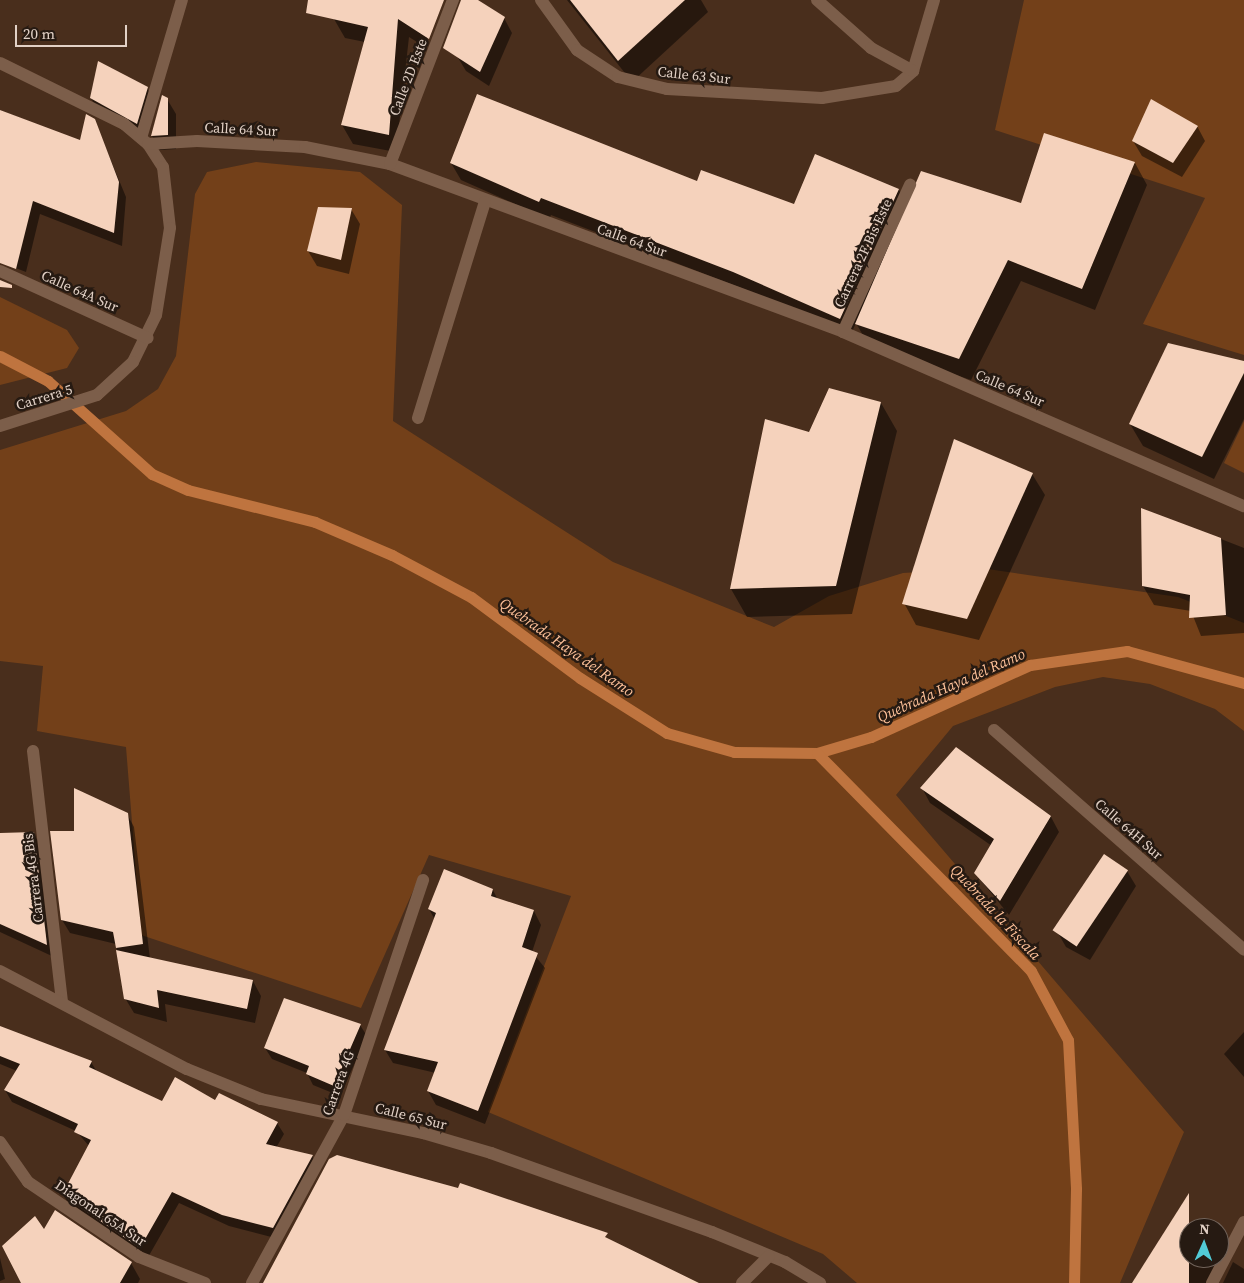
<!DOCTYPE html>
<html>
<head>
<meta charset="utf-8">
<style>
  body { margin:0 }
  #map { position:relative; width:1244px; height:1283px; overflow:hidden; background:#492e1c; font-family:"Source Serif 4",serif }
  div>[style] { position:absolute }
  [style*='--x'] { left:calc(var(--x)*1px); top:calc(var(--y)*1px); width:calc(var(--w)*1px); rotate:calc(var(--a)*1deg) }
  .green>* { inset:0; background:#734019 }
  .shadow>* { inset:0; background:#0007 }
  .stream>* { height:11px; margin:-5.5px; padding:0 5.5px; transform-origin:5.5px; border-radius:5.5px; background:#bf743f }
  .building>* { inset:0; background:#f5d2bc; transform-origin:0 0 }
  .minor>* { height:12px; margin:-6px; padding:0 6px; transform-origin:6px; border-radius:6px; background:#7c5e4a }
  span { translate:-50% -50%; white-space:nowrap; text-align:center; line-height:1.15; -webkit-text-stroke:5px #261a12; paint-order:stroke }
  .street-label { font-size:14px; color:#e2d1c6 }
  .water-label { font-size:15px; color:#fec199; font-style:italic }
  .north { position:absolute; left:1179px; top:1218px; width:50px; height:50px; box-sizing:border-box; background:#261a12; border:1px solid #71635a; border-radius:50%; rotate:2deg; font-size:14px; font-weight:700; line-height:20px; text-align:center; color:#e2d1c6 }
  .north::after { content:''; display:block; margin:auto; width:18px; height:22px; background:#52cbd7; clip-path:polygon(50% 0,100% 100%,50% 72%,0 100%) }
  .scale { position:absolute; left:15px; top:25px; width:112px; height:22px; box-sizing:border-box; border:2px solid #e2d1c6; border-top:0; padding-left:6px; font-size:15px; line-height:18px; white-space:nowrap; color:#e2d1c6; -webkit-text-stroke:4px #261a12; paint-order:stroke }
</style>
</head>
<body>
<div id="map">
  <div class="green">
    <div style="clip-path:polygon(1024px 0,1244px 0,1244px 355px,1143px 324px,1205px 198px,995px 130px)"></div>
    <div style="clip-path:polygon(256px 162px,360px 172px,402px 205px,393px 421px,613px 562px,774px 627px,829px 596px,903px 573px,981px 568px,1178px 597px,1244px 623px,1244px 731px,1215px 709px,1150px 684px,1103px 677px,1055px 687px,953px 726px,896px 795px,1184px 1132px,1120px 1283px,857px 1283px,823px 1254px,488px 1112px,571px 896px,429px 855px,361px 1008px,141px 935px,126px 747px,37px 731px,43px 666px,0 661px,0 450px,126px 411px,158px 389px,176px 356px,195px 194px,207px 172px)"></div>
    <div style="clip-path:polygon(0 297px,67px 330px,79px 348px,67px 368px,0 385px)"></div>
    <div style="clip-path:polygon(1244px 421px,1244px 473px,1224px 463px)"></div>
  </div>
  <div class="shadow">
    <div style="clip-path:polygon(339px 0,438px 0,425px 47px,409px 37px,396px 152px,353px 144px,342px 125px,365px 42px,345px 38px,334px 19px)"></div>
    <div style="clip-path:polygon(567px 0,701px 0,708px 12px,632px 82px)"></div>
    <div style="clip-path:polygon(504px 18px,512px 33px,489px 86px,466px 71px,457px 56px)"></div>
    <div style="clip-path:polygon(147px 88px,155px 103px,145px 138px,99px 113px,91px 98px)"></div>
    <div style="clip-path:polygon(167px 99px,176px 114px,176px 149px,160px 150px,152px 136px)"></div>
    <div style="clip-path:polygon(0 110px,81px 142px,94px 120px,126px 197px,122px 246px,40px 214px,26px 272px,0 262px)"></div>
    <div style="clip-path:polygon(1197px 126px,1205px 141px,1182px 177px,1142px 156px,1133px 141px)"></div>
    <div style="clip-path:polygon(451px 163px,698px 182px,795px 205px,899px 190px,908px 205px,1022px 204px,1135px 163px,1147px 185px,1095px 310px,1021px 281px,971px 380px,869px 346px,856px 323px,850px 336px,744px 289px,551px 215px,549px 219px,461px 180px)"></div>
    <div style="clip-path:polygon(351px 209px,360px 224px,349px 274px,317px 266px,308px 251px)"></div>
    <div style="clip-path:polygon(1244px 362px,1244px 419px,1214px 479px,1143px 446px,1130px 424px)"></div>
    <div style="clip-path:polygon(881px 403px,897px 431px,852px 614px,747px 617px,731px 589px,766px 421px,809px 434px)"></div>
    <div style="clip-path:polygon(1032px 474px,1045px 495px,979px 640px,916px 625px,904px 603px)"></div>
    <div style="clip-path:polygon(1221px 539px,1244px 548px,1244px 633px,1201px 636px,1191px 611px,1154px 605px,1143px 586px)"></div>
    <div style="clip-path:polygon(956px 749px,1051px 817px,1059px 832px,1009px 915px,975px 873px,992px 846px,930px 803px,922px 788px)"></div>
    <div style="clip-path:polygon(127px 814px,134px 827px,150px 959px,253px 981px,261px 996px,255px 1023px,165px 1004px,167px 1022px,134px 1013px,125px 998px,116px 944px,70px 933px,62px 920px,75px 832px)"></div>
    <div style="clip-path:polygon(33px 833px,41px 846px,54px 957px,0 932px,0 834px)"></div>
    <div style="clip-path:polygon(1127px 871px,1136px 886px,1090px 960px,1066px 947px,1058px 933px)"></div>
    <div style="clip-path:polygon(493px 890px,498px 900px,534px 911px,541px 925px,532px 952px,545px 968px,485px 1124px,436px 1105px,428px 1091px,436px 1073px,393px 1063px,385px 1050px,435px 920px,429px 909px)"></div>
    <div style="clip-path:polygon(360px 1025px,367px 1036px,340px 1096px,313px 1085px,307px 1073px,272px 1059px,265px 1048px)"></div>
    <div style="clip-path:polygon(0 1028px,91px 1062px,97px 1072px,162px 1103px,216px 1102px,277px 1123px,284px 1134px,276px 1148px,312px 1156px,318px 1167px,279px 1239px,229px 1226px,179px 1203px,147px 1259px,70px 1207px,64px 1195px,89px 1146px,76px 1131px,12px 1102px,5px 1090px,17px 1071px,0 1064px)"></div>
    <div style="clip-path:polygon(1244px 1032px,1244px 1077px,1224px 1054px)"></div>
    <div style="clip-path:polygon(45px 1232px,131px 1263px,140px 1279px,138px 1283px,22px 1283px)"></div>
    <div style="clip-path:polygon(1189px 1235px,1189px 1258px,1219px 1258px,1219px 1254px,1226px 1266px,1217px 1283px,1133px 1283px)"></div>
    <div style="clip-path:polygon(0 1258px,5px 1279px,0 1281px)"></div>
    <div style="clip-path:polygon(1233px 1262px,1244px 1269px,1244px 1283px,1223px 1283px)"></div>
  </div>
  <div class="stream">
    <div style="--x:0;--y:356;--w:54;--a:27.5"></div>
    <div style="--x:48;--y:381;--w:140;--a:41.8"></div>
    <div style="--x:152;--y:474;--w:39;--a:24"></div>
    <div style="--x:188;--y:490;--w:131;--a:14.1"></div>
    <div style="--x:315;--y:522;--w:84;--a:23.2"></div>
    <div style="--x:392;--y:555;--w:89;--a:28"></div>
    <div style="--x:471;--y:597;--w:136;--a:36.6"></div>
    <div style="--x:580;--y:678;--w:103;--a:32.3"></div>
    <div style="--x:667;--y:733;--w:70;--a:15.8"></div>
    <div style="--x:734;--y:752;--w:83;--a:0.7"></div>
    <div style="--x:817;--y:753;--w:56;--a:-16.5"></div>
    <div style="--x:871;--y:737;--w:175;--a:-24.4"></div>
    <div style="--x:1030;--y:665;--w:98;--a:-8.2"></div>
    <div style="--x:1127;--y:651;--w:121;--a:15.3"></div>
    <div style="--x:817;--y:753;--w:305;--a:45.5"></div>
    <div style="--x:1031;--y:971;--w:78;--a:61.8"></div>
    <div style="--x:1068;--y:1040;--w:149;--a:86.9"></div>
    <div style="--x:1076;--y:1189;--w:94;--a:91.2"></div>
  </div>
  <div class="building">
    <div style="clip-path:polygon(308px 0,444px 0,429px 39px,398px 19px,389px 135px,341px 125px,368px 27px,306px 13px)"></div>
    <div style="clip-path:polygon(461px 0,478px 0,505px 17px,480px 72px,443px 48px)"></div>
    <div style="clip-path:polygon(570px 0,685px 0,618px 61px)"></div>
    <div style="clip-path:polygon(98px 61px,148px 87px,137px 124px,90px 98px)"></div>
    <div style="clip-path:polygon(477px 94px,697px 181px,701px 170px,794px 204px,815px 154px,899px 189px,840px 319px,733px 272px,541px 198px,539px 202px,450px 163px)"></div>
    <div style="clip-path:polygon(162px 95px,168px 98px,168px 135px,151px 136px)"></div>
    <div style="clip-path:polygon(1151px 99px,1198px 126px,1173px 163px,1132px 141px)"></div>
    <div style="clip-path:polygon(0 110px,80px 140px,86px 114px,95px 119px,119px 182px,114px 233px,33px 201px,16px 269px,0 263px)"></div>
    <div style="clip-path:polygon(1044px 133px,1135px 162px,1082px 289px,1008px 260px,959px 359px,855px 324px,921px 171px,1021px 203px)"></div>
    <div style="clip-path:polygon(318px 207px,352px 208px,341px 260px,307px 251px)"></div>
    <div style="clip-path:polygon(0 280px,12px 285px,12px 288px,0 287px)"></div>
    <div style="clip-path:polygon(1168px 343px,1244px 361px,1244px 373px,1202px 457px,1129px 424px)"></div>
    <div style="clip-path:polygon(829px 388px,881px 402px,836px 586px,730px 589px,765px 419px,809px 432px)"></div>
    <div style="clip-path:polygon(954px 439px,1033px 473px,967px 619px,902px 604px)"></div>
    <div style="clip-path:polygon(1141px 508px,1221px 538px,1226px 615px,1189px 618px,1190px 595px,1142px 586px)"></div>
    <div style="clip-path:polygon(956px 747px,1051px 816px,1000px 901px,974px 873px,994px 839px,920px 788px)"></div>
    <div style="clip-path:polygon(74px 788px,128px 813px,143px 944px,116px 948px,113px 932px,61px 920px,50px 831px,74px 831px)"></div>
    <div style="clip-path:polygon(34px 832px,47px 945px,0 924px,0 833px)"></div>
    <div style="left:1104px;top:854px;width:29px;height:92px;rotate:34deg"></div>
    <div style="clip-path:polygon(444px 869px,493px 889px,491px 896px,534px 910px,522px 947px,538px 953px,478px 1111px,427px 1091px,438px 1062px,384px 1050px,436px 913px,428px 909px)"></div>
    <div style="clip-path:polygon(116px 950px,253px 980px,247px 1009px,157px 990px,159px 1008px,124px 999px)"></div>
    <div style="clip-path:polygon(284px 998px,361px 1024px,334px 1086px,306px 1074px,309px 1066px,264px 1048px)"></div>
    <div style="clip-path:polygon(0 1026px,92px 1061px,89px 1067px,162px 1101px,175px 1077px,215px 1100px,219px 1093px,278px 1122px,266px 1144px,313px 1155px,273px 1228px,222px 1215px,172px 1192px,140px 1248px,62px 1195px,91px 1140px,74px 1132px,78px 1124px,4px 1090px,20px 1064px,0 1056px)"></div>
    <div style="clip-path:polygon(337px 1155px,458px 1188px,460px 1183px,608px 1233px,605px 1237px,699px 1283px,263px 1283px,329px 1159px)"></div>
    <div style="clip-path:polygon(1189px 1193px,1189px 1283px,1132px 1283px)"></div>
    <div style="clip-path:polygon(55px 1210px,132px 1262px,120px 1283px,21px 1283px,2px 1246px,35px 1216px,44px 1229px)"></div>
  </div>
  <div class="minor">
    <div style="--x:541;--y:0;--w:62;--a:54.2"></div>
    <div style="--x:577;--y:50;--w:49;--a:33.4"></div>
    <div style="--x:618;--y:77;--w:50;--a:13.8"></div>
    <div style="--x:667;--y:89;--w:155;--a:3.3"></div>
    <div style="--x:822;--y:98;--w:75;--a:-9.2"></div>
    <div style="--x:896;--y:86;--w:23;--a:-41"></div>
    <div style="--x:913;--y:71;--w:74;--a:-73.5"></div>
    <div style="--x:817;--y:0;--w:72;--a:41.6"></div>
    <div style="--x:871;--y:48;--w:48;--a:28.7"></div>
    <div style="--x:0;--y:63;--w:138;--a:26.2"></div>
    <div style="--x:124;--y:124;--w:31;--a:40"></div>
    <div style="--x:148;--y:144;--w:27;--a:57"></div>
    <div style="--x:163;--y:167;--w:61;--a:83.5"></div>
    <div style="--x:170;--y:228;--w:88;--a:99.1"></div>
    <div style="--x:156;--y:315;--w:52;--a:116.1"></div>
    <div style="--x:133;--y:362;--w:49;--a:137.5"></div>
    <div style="--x:97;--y:395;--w:102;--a:162.3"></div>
    <div style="--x:141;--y:138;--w:144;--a:-73.5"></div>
    <div style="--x:148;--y:144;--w:49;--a:-3.5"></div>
    <div style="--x:197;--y:141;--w:108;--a:3.2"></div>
    <div style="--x:305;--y:147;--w:87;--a:11.3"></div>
    <div style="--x:390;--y:164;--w:483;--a:20.3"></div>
    <div style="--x:843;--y:332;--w:437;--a:23.5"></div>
    <div style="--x:390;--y:164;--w:176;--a:-69"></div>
    <div style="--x:0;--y:271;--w:162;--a:24.4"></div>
    <div style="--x:843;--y:332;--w:162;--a:-65.5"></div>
    <div style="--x:418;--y:418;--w:226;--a:-72.8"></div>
    <div style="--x:994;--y:730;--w:333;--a:41.3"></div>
    <div style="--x:33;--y:751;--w:253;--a:83.4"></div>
    <div style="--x:0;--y:971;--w:211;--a:27.7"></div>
    <div style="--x:187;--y:1069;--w:80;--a:22.1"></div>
    <div style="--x:261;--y:1099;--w:166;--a:11.9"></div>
    <div style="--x:423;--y:1133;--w:71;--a:16.4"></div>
    <div style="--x:491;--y:1153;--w:235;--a:19.7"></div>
    <div style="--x:712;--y:1232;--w:79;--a:22.3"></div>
    <div style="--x:785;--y:1262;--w:41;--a:31"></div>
    <div style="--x:0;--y:1142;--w:49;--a:55"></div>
    <div style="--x:28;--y:1182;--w:134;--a:34"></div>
    <div style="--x:139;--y:1257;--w:71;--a:21.5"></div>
    <div style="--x:252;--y:1283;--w:192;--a:-61.3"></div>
    <div style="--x:344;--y:1115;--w:248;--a:-71.4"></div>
    <div style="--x:742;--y:1283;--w:38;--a:-45"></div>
    <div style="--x:1212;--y:1283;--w:69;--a:-62.3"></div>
  </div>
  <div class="street-label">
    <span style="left:694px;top:75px;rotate:6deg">Calle 63 Sur</span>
    <span style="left:408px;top:77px;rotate:-69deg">Calle 2D Este</span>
    <span style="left:241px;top:129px;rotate:3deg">Calle 64 Sur</span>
    <span style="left:632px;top:240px;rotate:20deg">Calle 64 Sur</span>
    <span style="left:863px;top:253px;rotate:-65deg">Carrera 2F Bis Este</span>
    <span style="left:80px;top:291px;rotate:24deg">Calle 64A Sur</span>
    <span style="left:1010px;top:388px;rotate:23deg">Calle 64 Sur</span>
    <span style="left:44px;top:397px;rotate:-17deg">Carrera 5</span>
    <span style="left:1129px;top:829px;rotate:41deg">Calle 64H Sur</span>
    <span style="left:33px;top:878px;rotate:-97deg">Carrera 4G Bis</span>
    <span style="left:338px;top:1083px;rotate:-70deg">Carrera 4G</span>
    <span style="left:411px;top:1116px;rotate:14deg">Calle 65 Sur</span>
    <span style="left:101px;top:1213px;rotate:34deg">Diagonal 65A Sur</span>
  </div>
  <div class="water-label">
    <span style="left:567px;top:647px;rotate:35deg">Quebrada Haya del Ramo</span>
    <span style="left:951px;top:685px;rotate:-24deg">Quebrada Haya del Ramo</span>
    <span style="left:996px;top:912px;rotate:47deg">Quebrada la Fiscala</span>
  </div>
  <div class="north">N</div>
  <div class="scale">20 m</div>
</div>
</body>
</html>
